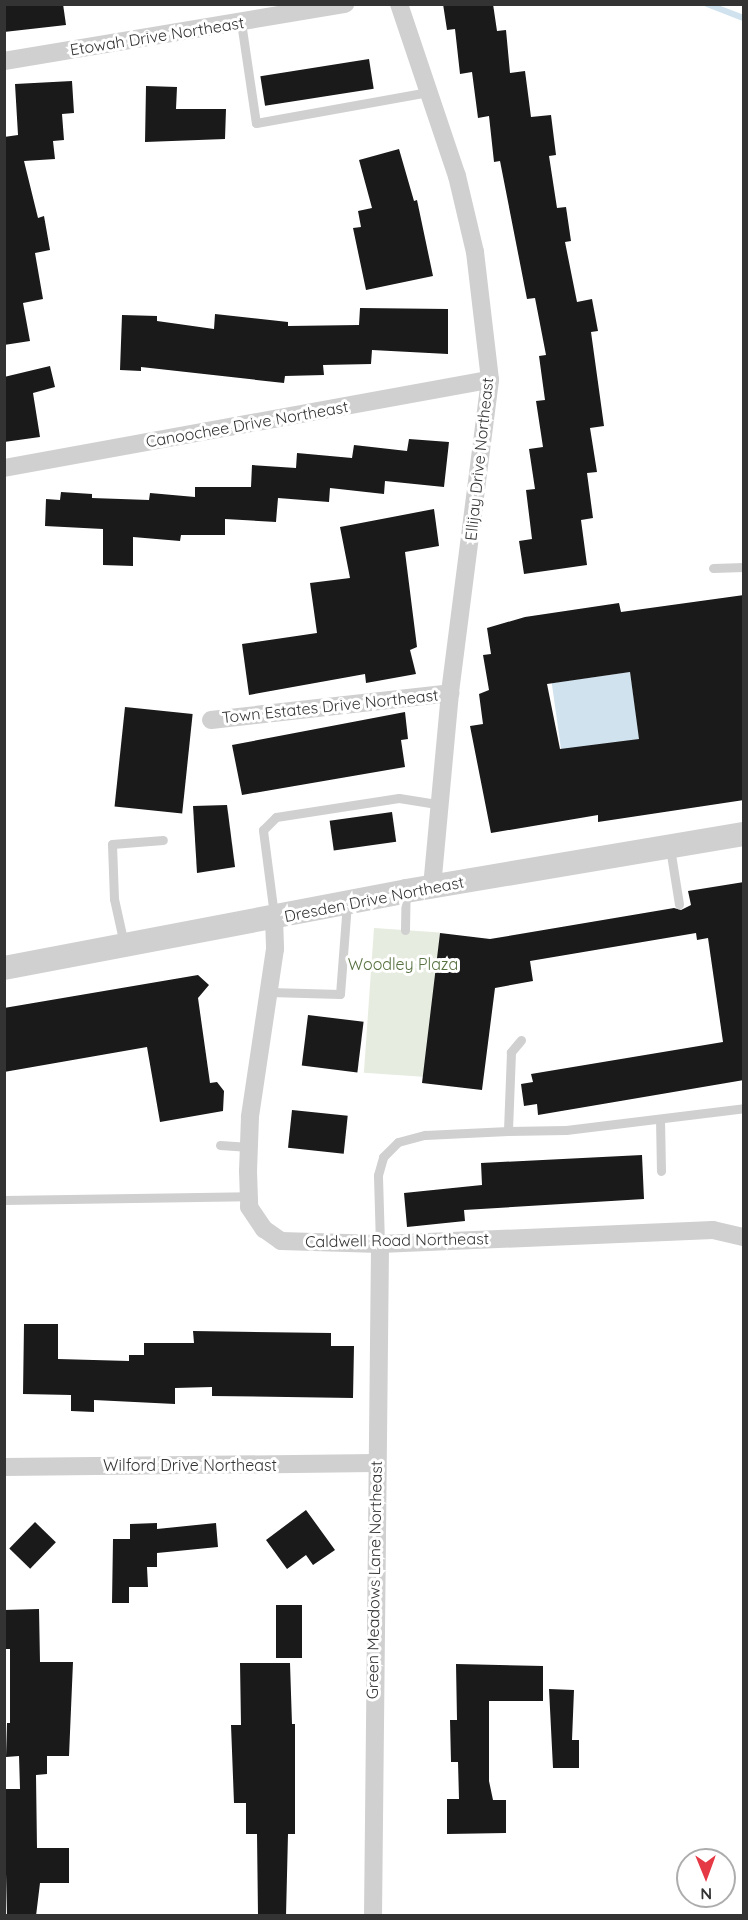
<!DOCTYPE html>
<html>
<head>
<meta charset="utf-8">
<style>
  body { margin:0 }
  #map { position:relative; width:748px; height:1920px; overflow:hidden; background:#fff; font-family:Quicksand,sans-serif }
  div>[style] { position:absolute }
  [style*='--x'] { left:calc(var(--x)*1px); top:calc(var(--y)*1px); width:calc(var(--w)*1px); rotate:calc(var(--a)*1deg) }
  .green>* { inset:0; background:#e6ecdf; transform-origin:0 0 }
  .water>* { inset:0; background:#cfe2ee; transform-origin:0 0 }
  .stream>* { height:6px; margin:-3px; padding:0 3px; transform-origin:3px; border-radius:3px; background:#cfe2ee }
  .building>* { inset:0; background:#1a1a1a; transform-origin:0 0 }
  .service>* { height:9px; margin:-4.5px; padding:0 4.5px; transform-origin:4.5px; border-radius:4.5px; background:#d0d0d0 }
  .minor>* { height:18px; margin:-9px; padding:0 9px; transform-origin:9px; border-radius:9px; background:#d0d0d0 }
  .tertiary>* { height:24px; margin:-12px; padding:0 12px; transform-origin:12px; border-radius:12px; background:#d0d0d0 }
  span { translate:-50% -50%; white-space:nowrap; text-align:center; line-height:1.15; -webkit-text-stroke:6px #fff; paint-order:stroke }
  .street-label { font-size:16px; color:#333 }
  .park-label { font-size:16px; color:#56703f }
  .frame { position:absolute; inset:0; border:6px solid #333; pointer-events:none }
  .north { position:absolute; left:676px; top:1848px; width:60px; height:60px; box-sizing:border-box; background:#fff; border:2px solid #adadad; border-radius:50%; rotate:179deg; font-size:16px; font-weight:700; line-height:24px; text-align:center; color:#333 }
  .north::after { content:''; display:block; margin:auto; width:21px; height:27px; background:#e63946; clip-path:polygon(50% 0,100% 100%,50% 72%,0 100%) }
</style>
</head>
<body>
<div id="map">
  <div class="green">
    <div style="left:374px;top:928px;width:66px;height:145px;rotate:4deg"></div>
  </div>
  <div class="water">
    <div style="left:630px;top:672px;width:68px;height:79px;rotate:82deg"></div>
  </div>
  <div class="stream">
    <div style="--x:707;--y:4;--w:40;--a:21"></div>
  </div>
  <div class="building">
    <div style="clip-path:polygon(4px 4px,63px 4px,66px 25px,4px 32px)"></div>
    <div style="clip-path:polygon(443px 4px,493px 4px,497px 31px,506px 30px,510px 73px,525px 71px,531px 117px,551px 115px,556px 155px,549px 156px,557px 208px,566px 207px,571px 241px,565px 242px,577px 302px,592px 299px,598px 331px,591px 332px,604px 426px,590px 428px,597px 472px,587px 473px,593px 518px,581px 520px,587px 565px,524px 574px,519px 541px,532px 539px,526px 490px,535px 489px,529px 449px,543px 447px,536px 401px,545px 400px,539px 356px,546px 355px,535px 298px,527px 299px,500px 161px,494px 162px,489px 116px,478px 118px,472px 72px,460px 74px,455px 29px,447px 30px)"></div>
    <div style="left:369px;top:59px;width:30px;height:110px;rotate:81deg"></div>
    <div style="clip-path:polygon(72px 81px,74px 113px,62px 114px,64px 140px,53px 141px,55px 159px,24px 161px,38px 218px,44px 216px,50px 250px,35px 253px,43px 299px,23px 303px,30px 341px,4px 345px,4px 137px,18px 135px,15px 84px)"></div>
    <div style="clip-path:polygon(146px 86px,177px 87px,176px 109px,226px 109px,225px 139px,145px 142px)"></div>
    <div style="clip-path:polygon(399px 149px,414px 201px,417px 200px,433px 276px,366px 290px,353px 228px,361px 227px,358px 211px,372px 208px,359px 160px)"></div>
    <div style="clip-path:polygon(360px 308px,448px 309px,448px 354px,372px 350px,371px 364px,323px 365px,324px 375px,285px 376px,284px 383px,141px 367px,141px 371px,120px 370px,122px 315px,157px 316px,157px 321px,214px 329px,215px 314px,288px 322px,288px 326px,359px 325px)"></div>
    <div style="clip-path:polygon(50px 366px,55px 387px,33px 393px,40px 437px,4px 442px,4px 377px)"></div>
    <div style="clip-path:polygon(409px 439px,449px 442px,444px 487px,385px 481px,384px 494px,330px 488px,329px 502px,278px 498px,276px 522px,225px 519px,225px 535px,181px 535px,180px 541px,133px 537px,133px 566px,103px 565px,103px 529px,45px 526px,46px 499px,60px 500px,61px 492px,92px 494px,92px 498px,149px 500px,150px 493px,195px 497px,195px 487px,251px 487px,252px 465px,296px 468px,297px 453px,352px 458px,354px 445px,407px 451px)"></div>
    <div style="clip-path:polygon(434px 509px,439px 546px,405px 552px,417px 647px,410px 650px,416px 674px,366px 683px,365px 674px,249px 695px,242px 644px,317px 633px,310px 583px,350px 578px,340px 527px)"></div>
    <div style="clip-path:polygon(evenodd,744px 595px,744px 800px,598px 822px,598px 815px,491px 833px,470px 726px,483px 724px,479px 694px,489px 690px,483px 655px,491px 654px,487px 628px,525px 617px,619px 603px,621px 612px,744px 595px,630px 672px,639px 739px,560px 749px,547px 684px,630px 672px)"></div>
    <div style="left:125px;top:707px;width:68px;height:100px;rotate:6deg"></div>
    <div style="clip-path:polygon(405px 712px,408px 739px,401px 740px,405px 767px,242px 795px,232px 745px)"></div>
    <div style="clip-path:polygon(227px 805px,235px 867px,197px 873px,193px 806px)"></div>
    <div style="left:392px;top:812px;width:30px;height:63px;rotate:82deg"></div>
    <div style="clip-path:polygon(744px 882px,744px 1080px,538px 1115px,537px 1104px,524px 1106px,521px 1084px,533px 1082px,531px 1074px,723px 1042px,708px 938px,697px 940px,696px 933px,530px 961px,533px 981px,495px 988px,482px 1090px,422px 1083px,440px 933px,490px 939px,674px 908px,681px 910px,691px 905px,688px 891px)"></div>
    <div style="clip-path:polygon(198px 975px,209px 985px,198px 998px,210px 1083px,217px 1082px,224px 1091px,223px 1111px,160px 1122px,147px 1047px,4px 1072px,4px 1008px)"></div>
    <div style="left:308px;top:1015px;width:56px;height:51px;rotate:7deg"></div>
    <div style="left:292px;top:1110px;width:56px;height:38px;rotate:6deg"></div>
    <div style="clip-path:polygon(642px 1155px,644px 1199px,464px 1210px,465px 1221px,407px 1227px,404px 1193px,482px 1185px,481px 1163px)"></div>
    <div style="clip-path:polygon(24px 1324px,58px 1324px,58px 1359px,129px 1361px,129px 1355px,144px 1355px,144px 1343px,194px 1343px,193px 1331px,331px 1333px,331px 1346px,354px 1346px,353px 1398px,212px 1396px,212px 1387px,175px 1388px,175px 1404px,94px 1400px,94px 1412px,71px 1411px,71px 1395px,23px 1394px)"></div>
    <div style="clip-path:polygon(306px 1510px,335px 1550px,313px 1565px,306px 1555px,287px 1569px,266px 1540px)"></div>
    <div style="left:35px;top:1522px;width:29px;height:37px;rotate:44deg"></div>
    <div style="clip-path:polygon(157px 1523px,157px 1529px,216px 1523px,218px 1547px,157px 1553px,157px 1567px,147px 1567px,148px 1587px,129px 1587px,129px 1603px,112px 1603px,113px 1539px,130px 1539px,130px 1524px)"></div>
    <div style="left:276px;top:1605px;width:26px;height:53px"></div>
    <div style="clip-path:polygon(39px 1609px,40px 1662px,73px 1662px,69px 1756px,47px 1756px,47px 1774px,36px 1775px,37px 1848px,69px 1848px,69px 1883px,40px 1883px,36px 1916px,7px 1916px,4px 1789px,20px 1789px,19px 1756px,6px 1757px,7px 1723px,10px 1723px,10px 1649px,4px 1649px,4px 1610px)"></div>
    <div style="clip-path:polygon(240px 1663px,290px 1663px,292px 1724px,295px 1724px,295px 1834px,288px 1834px,286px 1916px,258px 1916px,257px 1834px,246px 1834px,246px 1803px,234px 1803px,231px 1725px,241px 1725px)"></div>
    <div style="clip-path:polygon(456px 1664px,543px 1666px,543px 1701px,489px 1701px,489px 1781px,493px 1800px,506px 1800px,506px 1833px,447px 1834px,447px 1799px,459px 1799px,458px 1762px,451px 1762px,450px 1720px,457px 1720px)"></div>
    <div style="clip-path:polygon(549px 1689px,574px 1690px,572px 1740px,579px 1740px,579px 1768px,553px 1768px)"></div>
  </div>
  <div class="service">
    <div style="--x:241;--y:22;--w:102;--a:81.6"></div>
    <div style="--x:256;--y:123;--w:175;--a:-10.2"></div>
    <div style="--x:713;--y:568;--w:31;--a:-2"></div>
    <div style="--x:670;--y:848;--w:57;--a:80.9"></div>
    <div style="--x:274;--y:915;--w:86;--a:-97.4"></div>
    <div style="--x:263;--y:830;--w:18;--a:-45"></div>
    <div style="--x:276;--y:817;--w:124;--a:-8.8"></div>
    <div style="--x:399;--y:798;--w:38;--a:9"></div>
    <div style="--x:405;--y:930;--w:39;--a:-89"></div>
    <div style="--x:124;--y:944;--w:46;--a:-102.5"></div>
    <div style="--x:114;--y:899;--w:55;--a:-92.1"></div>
    <div style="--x:112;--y:844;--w:51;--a:-4.5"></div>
    <div style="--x:269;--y:992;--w:71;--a:1.6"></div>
    <div style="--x:340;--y:994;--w:90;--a:-85.6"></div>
    <div style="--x:521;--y:1040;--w:16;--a:130"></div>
    <div style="--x:511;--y:1052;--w:79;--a:92.2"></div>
    <div style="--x:508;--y:1131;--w:58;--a:-1"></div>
    <div style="--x:566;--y:1130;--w:179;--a:-7"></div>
    <div style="--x:660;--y:1119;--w:52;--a:88.9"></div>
    <div style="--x:220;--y:1145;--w:29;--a:4"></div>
    <div style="--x:4;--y:1200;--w:243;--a:-0.9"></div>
    <div style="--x:380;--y:1244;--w:69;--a:-91.7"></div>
    <div style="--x:378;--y:1175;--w:19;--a:-74"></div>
    <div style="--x:383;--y:1157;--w:21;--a:-45"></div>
    <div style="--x:398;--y:1142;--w:28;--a:-15"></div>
    <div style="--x:425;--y:1135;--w:83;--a:-2.8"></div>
  </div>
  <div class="minor">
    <div style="--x:399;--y:4;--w:182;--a:71.4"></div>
    <div style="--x:457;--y:176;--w:78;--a:76.7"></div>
    <div style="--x:475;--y:252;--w:129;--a:83.3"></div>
    <div style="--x:490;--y:380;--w:316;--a:97.3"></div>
    <div style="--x:450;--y:693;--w:195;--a:95.3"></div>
    <div style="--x:4;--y:61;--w:346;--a:-9.5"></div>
    <div style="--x:4;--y:468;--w:494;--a:-10.3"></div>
    <div style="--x:211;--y:720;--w:241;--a:-6.4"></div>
    <div style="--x:274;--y:918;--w:31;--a:88"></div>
    <div style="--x:275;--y:949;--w:170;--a:98.5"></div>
    <div style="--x:250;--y:1117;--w:54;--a:92.1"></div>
    <div style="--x:248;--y:1171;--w:36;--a:88"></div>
    <div style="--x:249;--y:1207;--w:27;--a:56"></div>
    <div style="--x:264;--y:1229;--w:21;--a:35"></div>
    <div style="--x:281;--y:1241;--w:99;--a:1.7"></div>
    <div style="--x:380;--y:1244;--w:333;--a:-2.4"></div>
    <div style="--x:713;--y:1230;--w:32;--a:13"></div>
    <div style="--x:4;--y:1467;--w:371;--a:-0.6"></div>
    <div style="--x:373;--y:1916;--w:672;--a:-89.4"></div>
  </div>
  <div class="tertiary">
    <div style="--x:4;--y:968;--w:409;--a:-10.8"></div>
    <div style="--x:406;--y:891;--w:343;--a:-9.6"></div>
  </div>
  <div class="street-label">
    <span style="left:157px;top:36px;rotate:-9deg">Etowah Drive Northeast</span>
    <span style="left:247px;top:424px;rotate:-10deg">Canoochee Drive Northeast</span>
    <span style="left:479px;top:459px;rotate:-84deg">Ellijay Drive Northeast</span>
    <span style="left:330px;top:706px;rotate:-6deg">Town Estates Drive Northeast</span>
    <span style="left:374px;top:899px;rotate:-11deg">Dresden Drive Northeast</span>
    <span style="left:397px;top:1240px;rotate:-1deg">Caldwell Road Northeast</span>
    <span style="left:190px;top:1465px">Wilford Drive Northeast</span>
    <span style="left:374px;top:1580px;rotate:-89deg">Green Meadows Lane Northeast</span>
  </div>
  <div class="park-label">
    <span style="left:403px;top:964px">Woodley Plaza</span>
  </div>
  <div class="frame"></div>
  <div class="north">N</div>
</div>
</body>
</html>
